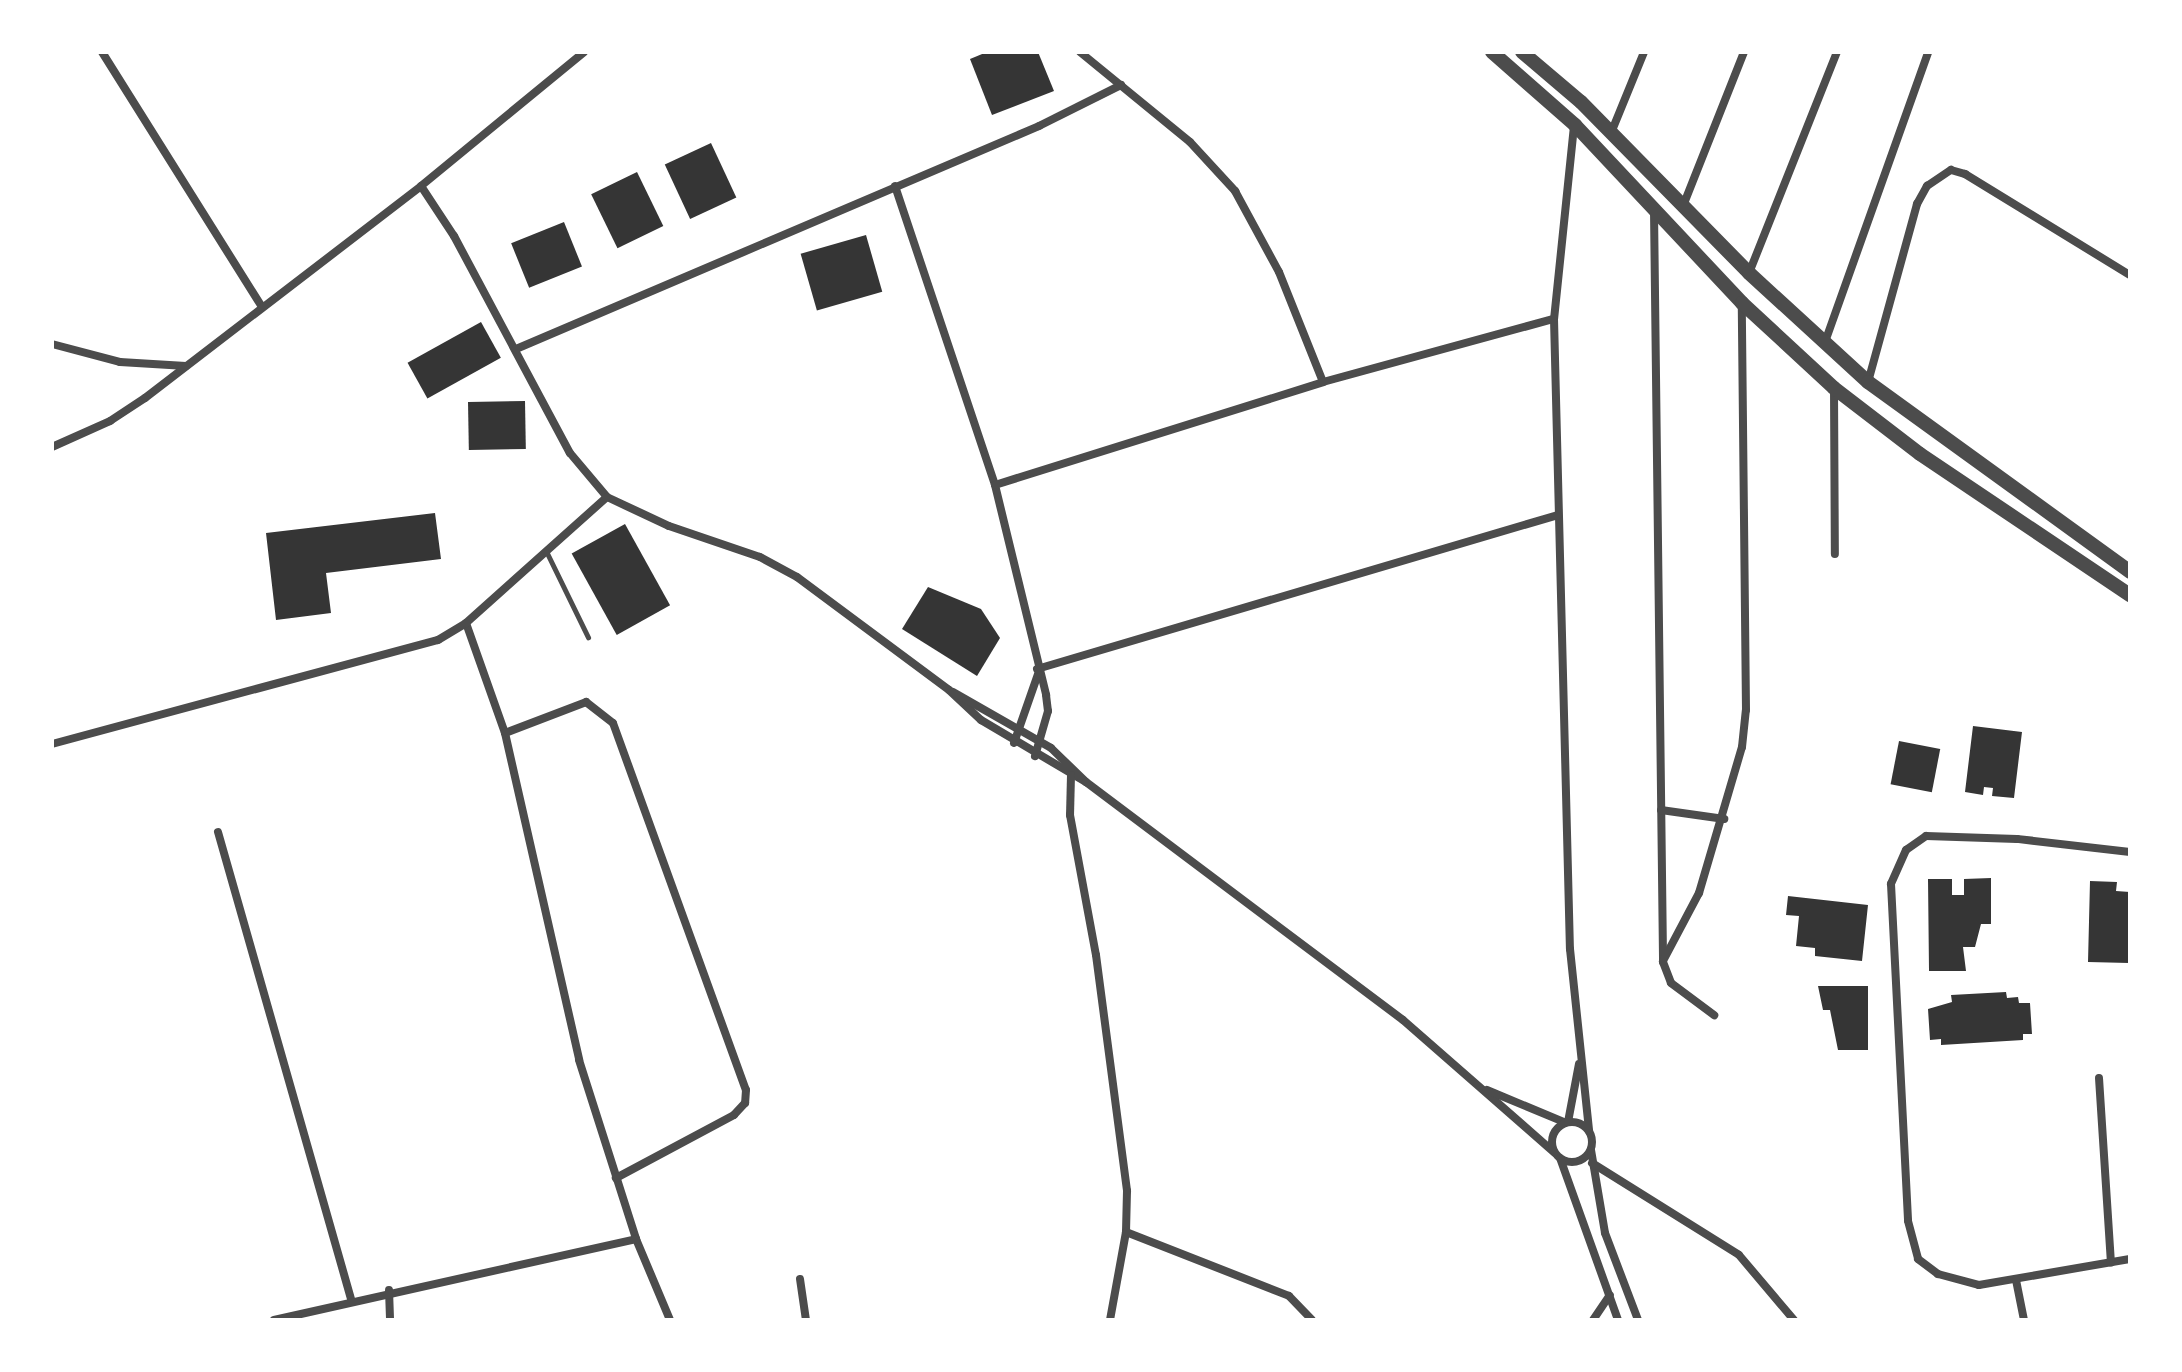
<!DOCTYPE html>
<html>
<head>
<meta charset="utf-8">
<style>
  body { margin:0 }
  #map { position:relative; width:2182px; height:1372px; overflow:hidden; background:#fff; font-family:Lato,sans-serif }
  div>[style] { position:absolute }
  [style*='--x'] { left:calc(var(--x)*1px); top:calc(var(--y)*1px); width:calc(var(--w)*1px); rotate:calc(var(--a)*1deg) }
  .building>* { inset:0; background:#353535; transform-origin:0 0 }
  .service>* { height:5px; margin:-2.5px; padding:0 2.5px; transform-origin:2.5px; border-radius:2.5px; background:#4c4c4c }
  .minor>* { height:8px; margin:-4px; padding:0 4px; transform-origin:4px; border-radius:4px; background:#4c4c4c }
  .minor>.ring { margin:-4px; padding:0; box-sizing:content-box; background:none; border:8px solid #4c4c4c; border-radius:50% }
  .tertiary>* { height:14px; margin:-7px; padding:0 7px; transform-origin:7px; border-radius:7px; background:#4c4c4c }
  span { translate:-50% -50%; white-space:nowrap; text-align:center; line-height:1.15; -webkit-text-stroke:7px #fff; paint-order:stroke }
  .frame { position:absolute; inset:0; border:54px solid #fff; pointer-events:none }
</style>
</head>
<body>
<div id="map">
  <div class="building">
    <div style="clip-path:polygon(987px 52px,1038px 52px,1054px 91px,992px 115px,970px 59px)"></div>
    <div style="left:711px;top:143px;width:60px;height:51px;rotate:65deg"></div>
    <div style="left:637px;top:172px;width:60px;height:51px;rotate:64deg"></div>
    <div style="left:564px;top:222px;width:48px;height:57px;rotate:68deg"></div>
    <div style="left:866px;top:235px;width:59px;height:68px;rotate:74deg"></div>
    <div style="left:481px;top:322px;width:41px;height:84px;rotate:61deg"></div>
    <div style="left:525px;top:401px;width:48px;height:57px;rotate:89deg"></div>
    <div style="clip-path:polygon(435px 513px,441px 559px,326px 573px,331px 613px,276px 620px,266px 533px)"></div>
    <div style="left:625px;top:524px;width:93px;height:61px;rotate:61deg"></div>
    <div style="clip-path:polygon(928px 587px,981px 609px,1000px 638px,977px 676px,902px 629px)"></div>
    <div style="clip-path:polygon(1973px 726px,2022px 732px,2014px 798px,1992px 796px,1993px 788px,1984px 787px,1983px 795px,1965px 792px)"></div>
    <div style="left:1899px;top:741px;width:42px;height:44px;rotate:11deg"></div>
    <div style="clip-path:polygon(1991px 878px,1991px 924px,1981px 924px,1975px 947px,1963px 947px,1966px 971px,1929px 971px,1928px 879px,1952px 879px,1952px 895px,1964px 895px,1964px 879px)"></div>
    <div style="clip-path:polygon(2090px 881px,2117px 882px,2116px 891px,2130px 892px,2129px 963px,2088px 962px)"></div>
    <div style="clip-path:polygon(1788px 896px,1868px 905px,1862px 961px,1815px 956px,1815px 948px,1796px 946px,1799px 916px,1786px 915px)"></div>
    <div style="clip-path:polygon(1818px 986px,1868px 986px,1868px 1050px,1838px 1050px,1830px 1010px,1823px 1010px)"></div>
    <div style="clip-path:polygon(2006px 992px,2007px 998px,2018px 997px,2019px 1003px,2030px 1003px,2032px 1034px,2023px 1034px,2023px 1040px,1941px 1045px,1941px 1039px,1930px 1040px,1928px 1009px,1952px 1002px,1951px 995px)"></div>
  </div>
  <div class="service">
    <div style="--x:546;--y:551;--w:96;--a:64"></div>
  </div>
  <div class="minor">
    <div style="--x:102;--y:52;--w:301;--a:57.9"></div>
    <div style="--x:1080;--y:52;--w:142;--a:39.3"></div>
    <div style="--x:1190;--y:142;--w:67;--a:47.4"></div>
    <div style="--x:1235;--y:191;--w:92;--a:61.5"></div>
    <div style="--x:1279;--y:272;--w:118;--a:68.2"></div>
    <div style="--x:1574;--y:126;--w:194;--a:95.9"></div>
    <div style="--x:1554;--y:319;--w:630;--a:88.55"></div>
    <div style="--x:1570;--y:949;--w:183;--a:84"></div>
    <div style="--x:1611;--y:133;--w:87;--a:-67.8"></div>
    <div style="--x:421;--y:186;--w:60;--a:56.6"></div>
    <div style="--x:454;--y:236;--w:246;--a:61.9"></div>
    <div style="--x:570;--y:453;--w:57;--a:49.9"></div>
    <div style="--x:607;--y:497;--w:68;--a:25.1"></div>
    <div style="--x:669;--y:526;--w:96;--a:18.8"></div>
    <div style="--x:760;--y:557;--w:42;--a:28.4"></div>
    <div style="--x:797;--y:577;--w:189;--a:36.6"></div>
    <div style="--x:949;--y:690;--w:44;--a:43.2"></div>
    <div style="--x:981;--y:720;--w:122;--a:30.6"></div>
    <div style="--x:895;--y:186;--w:315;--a:71.5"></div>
    <div style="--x:995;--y:485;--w:216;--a:76.3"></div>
    <div style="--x:1046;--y:695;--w:16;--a:83"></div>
    <div style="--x:1048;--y:711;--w:47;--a:106.1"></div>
    <div style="--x:1683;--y:206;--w:166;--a:-68.4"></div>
    <div style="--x:1654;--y:210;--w:752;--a:89.31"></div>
    <div style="--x:1663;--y:962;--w:22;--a:69"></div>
    <div style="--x:1671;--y:983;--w:54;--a:36.7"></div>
    <div style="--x:1749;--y:273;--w:238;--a:-68.3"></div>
    <div style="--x:1825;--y:342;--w:308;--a:-70.4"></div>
    <div style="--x:52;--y:344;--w:70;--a:14.8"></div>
    <div style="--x:120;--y:362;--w:66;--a:3.5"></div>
    <div style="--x:516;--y:349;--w:569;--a:-23.09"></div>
    <div style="--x:1039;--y:126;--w:92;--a:-26.6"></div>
    <div style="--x:1868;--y:382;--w:185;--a:-74.6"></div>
    <div style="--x:1917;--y:204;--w:21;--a:-61"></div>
    <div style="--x:1927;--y:186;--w:29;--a:-34"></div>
    <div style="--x:1951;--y:170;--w:15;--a:16"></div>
    <div style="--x:1965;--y:174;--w:193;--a:31.5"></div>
    <div style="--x:1834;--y:389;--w:165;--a:89.7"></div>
    <div style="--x:52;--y:447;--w:64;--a:-24.1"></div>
    <div style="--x:110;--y:421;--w:42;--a:-33.3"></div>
    <div style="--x:145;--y:398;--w:348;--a:-37.5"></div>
    <div style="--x:421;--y:186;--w:211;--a:-39.4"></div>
    <div style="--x:995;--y:485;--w:344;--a:-17.4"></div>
    <div style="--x:1323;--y:382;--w:239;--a:-15.3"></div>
    <div style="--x:466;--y:623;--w:117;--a:70.5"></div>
    <div style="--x:505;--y:733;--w:335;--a:77.2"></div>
    <div style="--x:579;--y:1060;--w:188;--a:72.3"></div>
    <div style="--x:636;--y:1239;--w:88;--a:67.2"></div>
    <div style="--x:1037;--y:669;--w:543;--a:-16.47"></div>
    <div style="--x:953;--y:692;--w:113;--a:29.7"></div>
    <div style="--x:1051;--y:748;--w:49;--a:44.2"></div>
    <div style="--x:1086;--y:782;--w:396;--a:36.9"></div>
    <div style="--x:1403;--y:1020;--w:201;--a:41.2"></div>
    <div style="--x:505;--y:733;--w:87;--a:-20.9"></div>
    <div style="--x:586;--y:702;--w:34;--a:38"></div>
    <div style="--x:613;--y:723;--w:390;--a:70.1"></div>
    <div style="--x:746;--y:1090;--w:13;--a:94"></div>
    <div style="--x:745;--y:1103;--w:16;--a:133"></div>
    <div style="--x:734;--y:1115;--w:134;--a:151.9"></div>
    <div style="--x:1014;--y:743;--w:73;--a:-70.8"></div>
    <div style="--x:52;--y:744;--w:400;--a:-15.1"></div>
    <div style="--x:438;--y:640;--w:33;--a:-31"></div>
    <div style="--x:466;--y:623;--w:189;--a:-41.8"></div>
    <div style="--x:1071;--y:775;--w:40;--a:91.4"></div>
    <div style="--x:1070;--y:815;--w:142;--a:79.5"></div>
    <div style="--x:1096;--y:955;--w:238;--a:82.5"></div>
    <div style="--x:1127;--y:1191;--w:41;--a:91.4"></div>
    <div style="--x:1126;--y:1232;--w:89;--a:100.3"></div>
    <div style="--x:1661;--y:810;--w:64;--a:8.1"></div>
    <div style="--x:218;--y:832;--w:488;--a:74.1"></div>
    <div style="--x:2130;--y:852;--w:114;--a:-173.4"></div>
    <div style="--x:2017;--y:839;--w:91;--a:-178.1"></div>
    <div style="--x:1926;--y:836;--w:24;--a:145"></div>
    <div style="--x:1906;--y:850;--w:37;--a:114"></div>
    <div style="--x:1891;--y:884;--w:337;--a:87.1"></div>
    <div style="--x:1908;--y:1221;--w:39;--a:75"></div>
    <div style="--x:1918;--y:1259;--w:25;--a:37"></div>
    <div style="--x:1938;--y:1274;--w:42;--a:15"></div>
    <div style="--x:1979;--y:1285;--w:153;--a:-9.8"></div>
    <div style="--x:1663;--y:961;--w:77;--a:-62.1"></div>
    <div style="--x:1699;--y:893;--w:152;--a:-73.6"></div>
    <div style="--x:1742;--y:747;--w:37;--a:-84"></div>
    <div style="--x:1746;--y:710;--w:407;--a:-90.6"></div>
    <div style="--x:2099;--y:1078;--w:185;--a:86.3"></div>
    <div style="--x:1487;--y:1090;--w:83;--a:22.6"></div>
    <div class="ring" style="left:1552px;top:1122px;width:32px;height:32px"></div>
    <div style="--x:1568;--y:1122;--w:59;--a:-79.3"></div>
    <div style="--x:1591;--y:1150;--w:84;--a:80.4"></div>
    <div style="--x:1605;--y:1233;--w:93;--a:69.2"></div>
    <div style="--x:1560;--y:1158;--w:172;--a:70.3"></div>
    <div style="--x:1592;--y:1163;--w:173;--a:32"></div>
    <div style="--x:1739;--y:1255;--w:85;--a:49.8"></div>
    <div style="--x:1126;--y:1232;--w:175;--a:21.4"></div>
    <div style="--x:1289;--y:1296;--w:33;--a:46"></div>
    <div style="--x:800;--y:1279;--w:41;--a:81.7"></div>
    <div style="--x:2016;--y:1280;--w:41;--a:78.7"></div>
    <div style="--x:389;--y:1290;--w:30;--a:88"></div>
    <div style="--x:274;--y:1320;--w:371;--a:-12.6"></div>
    <div style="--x:1593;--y:1320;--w:30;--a:-56"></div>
  </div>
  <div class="tertiary">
    <div style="--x:1492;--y:52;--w:111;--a:41.3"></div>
    <div style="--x:1575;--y:125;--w:244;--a:46.8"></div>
    <div style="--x:1742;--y:303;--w:125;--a:42.7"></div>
    <div style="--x:1834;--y:388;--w:108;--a:37.5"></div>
    <div style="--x:1920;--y:454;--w:253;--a:33.9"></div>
    <div style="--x:1522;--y:52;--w:77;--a:40.3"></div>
    <div style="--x:1581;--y:102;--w:240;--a:45.5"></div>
    <div style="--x:1749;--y:273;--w:161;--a:42.5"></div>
    <div style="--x:1868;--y:382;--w:324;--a:35.9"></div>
  </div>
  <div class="frame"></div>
</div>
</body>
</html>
